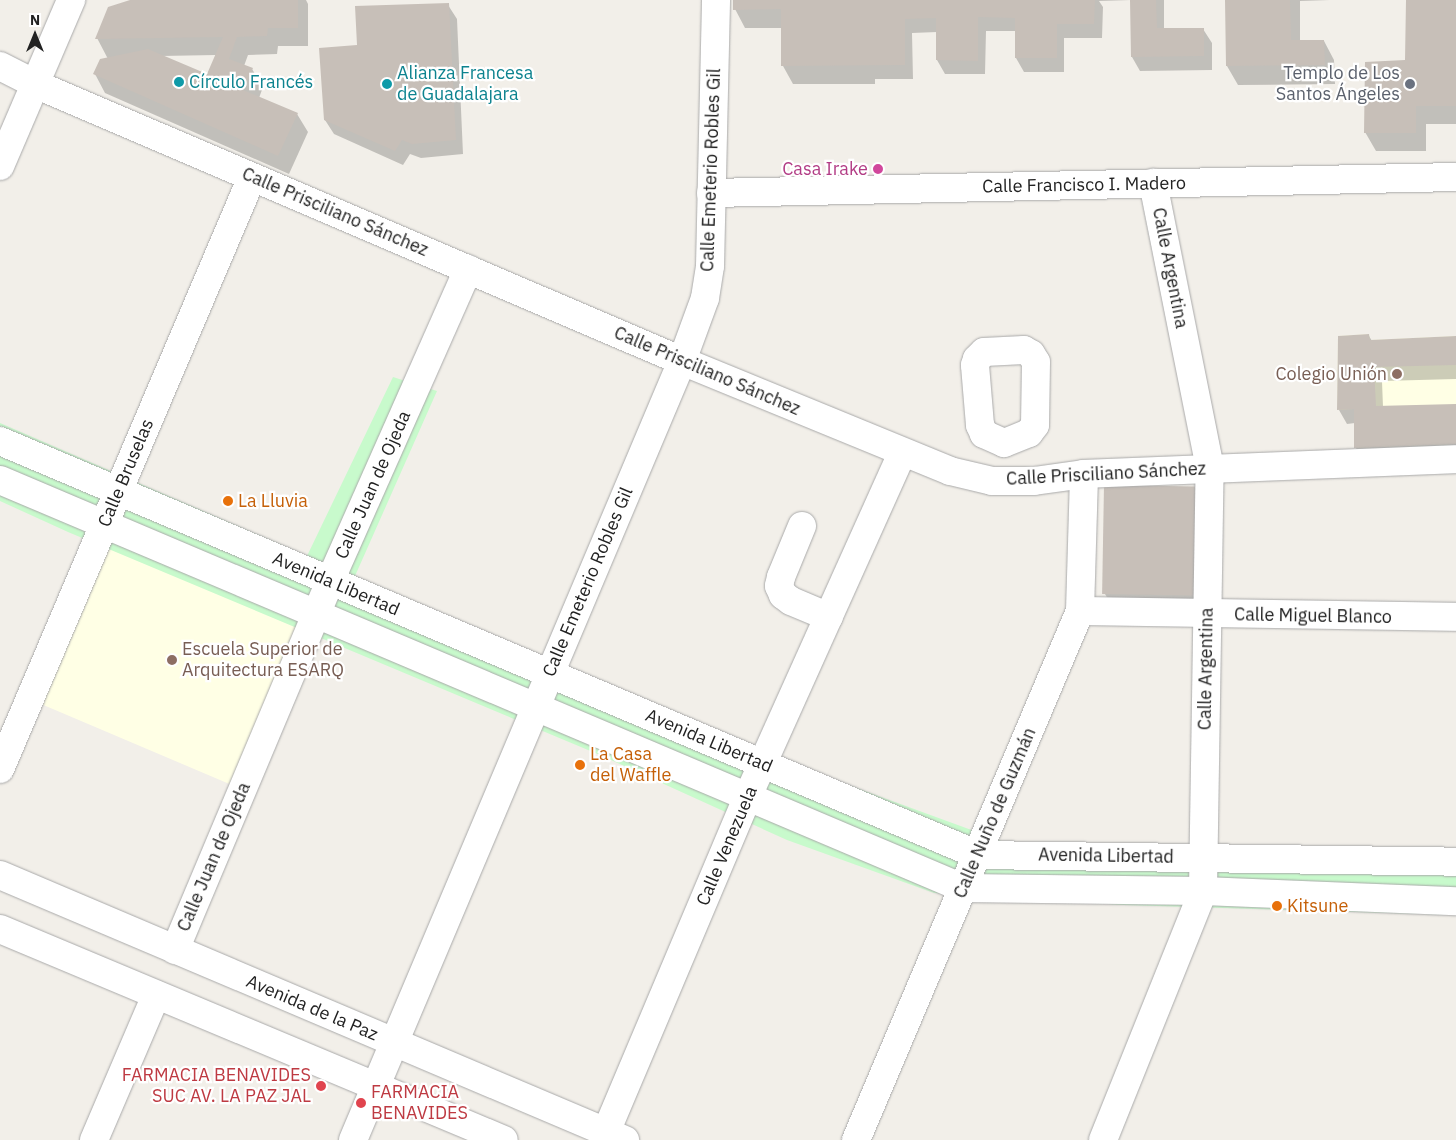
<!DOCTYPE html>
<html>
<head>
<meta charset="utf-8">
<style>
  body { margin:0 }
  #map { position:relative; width:1456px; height:1140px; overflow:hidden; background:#f2efe9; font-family:"IBM Plex Sans",sans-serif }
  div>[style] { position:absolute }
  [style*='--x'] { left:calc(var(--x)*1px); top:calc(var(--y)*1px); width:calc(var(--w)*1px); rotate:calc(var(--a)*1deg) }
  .education>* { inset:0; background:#ffffe5; transform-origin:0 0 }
  .park>* { inset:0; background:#c8facc }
  .shadow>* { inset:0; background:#0003 }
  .building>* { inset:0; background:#c7bfb8; transform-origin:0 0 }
  .roads { filter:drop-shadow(0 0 1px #a9a9a9) drop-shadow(0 0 1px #a9a9a9) }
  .minor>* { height:28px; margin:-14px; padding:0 14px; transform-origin:14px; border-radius:14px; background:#fff }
  .dots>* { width:14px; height:14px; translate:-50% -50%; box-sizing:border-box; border:2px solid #fff; border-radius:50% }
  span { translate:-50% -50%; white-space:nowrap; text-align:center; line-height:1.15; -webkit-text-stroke:4.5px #fff; paint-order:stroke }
  .culture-label { font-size:18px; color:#0d838f }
  .left { translate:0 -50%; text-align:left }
  .worship-label { font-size:18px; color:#5b616d }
  .right { translate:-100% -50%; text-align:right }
  .hotel-label { font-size:18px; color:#b23c85 }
  .street-label { font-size:18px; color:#222 }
  .education-label { font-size:18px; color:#785e54 }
  .food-label { font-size:18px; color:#c56008 }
  .health-label { font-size:18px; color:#be3a42 }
  .north { position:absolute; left:10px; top:10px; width:50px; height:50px; -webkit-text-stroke:4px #fff; paint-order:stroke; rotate:0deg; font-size:14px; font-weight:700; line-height:20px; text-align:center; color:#222 }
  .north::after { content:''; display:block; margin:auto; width:18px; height:22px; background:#222; clip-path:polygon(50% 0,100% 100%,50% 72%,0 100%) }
</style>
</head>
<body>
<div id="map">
  <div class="education">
    <div style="clip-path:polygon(1369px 334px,1370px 340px,1456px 336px,1456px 444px,1354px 448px,1354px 409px,1337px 410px,1338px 336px)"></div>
    <div style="left:111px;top:536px;width:211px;height:182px;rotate:23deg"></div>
  </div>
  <div class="park">
    <div style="clip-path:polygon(393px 377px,437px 391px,355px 576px,791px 764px,1007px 843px,1456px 851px,1456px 915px,1123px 905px,934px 893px,787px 840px,600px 755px,68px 532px,0 501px,0 423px,307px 556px)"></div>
  </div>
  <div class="shadow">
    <div style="clip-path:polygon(evenodd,134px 0,306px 0,308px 4px,308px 46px,278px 46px,277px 54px,248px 55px,244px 66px,252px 69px,263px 87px,259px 98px,297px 114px,308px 132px,289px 174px,105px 93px,95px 74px,108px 59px,97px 38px,134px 0,216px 55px,208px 75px,161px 56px,216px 55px)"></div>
    <div style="clip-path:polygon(735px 0,1164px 0,1164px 29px,1203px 29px,1212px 43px,1212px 70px,1140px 71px,1132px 57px,1131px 0,1099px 1px,1103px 7px,1102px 38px,1064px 38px,1064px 72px,1024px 72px,1016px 58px,1016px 31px,986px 31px,985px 74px,945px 74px,937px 60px,937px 32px,912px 33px,913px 79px,875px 79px,875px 84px,793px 84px,783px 66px,782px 28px,745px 28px,735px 9px)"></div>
    <div style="clip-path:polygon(1226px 0,1330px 0,1300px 1px,1300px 41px,1324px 41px,1334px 60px,1335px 84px,1238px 85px,1227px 66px)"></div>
    <div style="clip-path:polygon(1407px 0,1456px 0,1456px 124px,1426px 124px,1426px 151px,1376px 151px,1365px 132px,1407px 61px)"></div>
    <div style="clip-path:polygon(448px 5px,457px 19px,463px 154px,421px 158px,410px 154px,403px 165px,334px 134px,325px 120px,358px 46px)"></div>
    <div style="clip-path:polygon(1369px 336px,1372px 341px,1456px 337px,1456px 379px,1382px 381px,1383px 407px,1456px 405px,1456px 458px,1364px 462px,1356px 448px,1355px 423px,1347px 424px,1339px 410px)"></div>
    <div style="clip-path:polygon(1195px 487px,1205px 613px,1116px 612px,1105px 594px)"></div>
  </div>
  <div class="building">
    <div style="clip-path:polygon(130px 0,298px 0,298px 28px,268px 28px,267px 36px,237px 37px,229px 59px,253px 68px,243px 90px,298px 113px,278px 156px,93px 74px,100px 59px,148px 49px,207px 74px,223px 37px,95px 39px,108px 7px)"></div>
    <div style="clip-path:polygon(733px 0,1095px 0,1094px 24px,1057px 24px,1057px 58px,1015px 58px,1015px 18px,978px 17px,978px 61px,936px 60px,936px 18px,905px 19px,905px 65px,781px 66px,781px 9px,733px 10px)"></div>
    <div style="clip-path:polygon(1130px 0,1156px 0,1157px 28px,1204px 28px,1204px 56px,1131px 57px)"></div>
    <div style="clip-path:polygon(1225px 0,1290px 0,1291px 40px,1324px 40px,1325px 65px,1226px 66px)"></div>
    <div style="clip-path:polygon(1406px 0,1456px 0,1456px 106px,1416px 106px,1416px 133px,1364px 133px,1365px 62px,1405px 60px)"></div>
    <div style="clip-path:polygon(449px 3px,456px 140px,412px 144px,402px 140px,395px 151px,324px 120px,319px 48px,357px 45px,355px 6px)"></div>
    <div style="clip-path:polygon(1369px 334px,1370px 340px,1456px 336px,1456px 365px,1374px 367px,1376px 406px,1456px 404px,1456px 444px,1354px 448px,1354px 409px,1337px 410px,1338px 336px)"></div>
    <div style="left:1104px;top:485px;width:92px;height:109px;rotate:1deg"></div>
  </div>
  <div class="roads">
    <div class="minor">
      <div style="--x:0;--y:66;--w:39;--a:27"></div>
      <div style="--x:35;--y:84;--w:704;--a:23.18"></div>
      <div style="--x:682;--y:361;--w:290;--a:22.3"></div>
      <div style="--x:950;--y:471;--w:43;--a:13.4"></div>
      <div style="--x:992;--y:481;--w:42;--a:0"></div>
      <div style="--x:1034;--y:481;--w:50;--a:-8"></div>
      <div style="--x:1084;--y:474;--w:372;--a:-2.3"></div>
      <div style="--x:0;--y:166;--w:181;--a:-66.8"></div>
      <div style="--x:711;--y:193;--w:745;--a:-1.23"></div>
      <div style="--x:1024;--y:350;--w:8;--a:30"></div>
      <div style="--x:1031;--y:354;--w:9;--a:58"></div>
      <div style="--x:1036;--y:362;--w:63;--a:90.9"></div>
      <div style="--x:1035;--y:425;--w:10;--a:127"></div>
      <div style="--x:1029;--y:433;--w:27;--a:158"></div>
      <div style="--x:1004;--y:443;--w:22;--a:-156"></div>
      <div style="--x:984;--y:434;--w:10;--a:-114"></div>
      <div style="--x:980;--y:425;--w:60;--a:-94.8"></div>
      <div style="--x:975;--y:365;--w:6;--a:-72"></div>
      <div style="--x:977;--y:359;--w:10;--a:-45"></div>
      <div style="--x:984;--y:352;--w:40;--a:-2.9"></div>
      <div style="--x:0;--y:441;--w:1062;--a:22.94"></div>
      <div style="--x:978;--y:855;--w:478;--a:0.8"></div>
      <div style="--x:0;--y:480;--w:1046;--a:22.96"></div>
      <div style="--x:963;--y:888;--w:240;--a:0.7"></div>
      <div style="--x:1203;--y:891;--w:253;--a:2.3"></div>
      <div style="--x:802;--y:526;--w:55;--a:112.4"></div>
      <div style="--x:781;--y:577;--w:9;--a:103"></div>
      <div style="--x:779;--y:586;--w:10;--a:66"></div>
      <div style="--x:783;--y:595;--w:10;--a:37"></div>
      <div style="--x:791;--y:601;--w:41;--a:22.8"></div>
      <div style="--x:1080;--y:611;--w:376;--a:0.9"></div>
      <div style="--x:0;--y:769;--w:643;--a:-66.94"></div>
      <div style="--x:0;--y:875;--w:679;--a:22.98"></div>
      <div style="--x:0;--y:929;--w:546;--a:22.72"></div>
      <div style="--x:175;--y:950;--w:400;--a:-67.2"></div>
      <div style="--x:330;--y:581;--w:341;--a:-66.1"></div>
      <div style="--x:606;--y:1132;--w:365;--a:-67.1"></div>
      <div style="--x:748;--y:796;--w:376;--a:-65.8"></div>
      <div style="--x:94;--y:1140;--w:158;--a:-66.8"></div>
      <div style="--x:353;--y:1140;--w:846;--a:-67.1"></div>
      <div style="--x:682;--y:361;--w:67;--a:-69.9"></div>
      <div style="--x:705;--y:298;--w:32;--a:-81"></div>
      <div style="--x:710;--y:266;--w:266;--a:-88.7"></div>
      <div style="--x:856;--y:1140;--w:574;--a:-67.05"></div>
      <div style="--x:1080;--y:611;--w:137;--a:-88.3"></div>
      <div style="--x:1103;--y:1140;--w:268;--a:-68.1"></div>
      <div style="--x:1203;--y:891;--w:423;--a:-89.1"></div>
      <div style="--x:1210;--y:468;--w:291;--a:-101.3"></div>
    </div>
  </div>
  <div class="dots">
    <div style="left:179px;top:82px;background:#0f9aa8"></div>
    <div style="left:387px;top:84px;background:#0f9aa8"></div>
    <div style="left:1410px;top:84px;background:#6b7280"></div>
    <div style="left:878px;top:169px;background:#d1479c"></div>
    <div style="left:1397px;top:374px;background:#8d6e63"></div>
    <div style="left:228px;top:501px;background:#e8710a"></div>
    <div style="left:172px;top:660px;background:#8d6e63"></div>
    <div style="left:580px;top:765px;background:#e8710a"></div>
    <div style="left:1277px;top:906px;background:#e8710a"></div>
    <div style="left:321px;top:1086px;background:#e0444e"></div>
    <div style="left:361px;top:1103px;background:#e0444e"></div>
  </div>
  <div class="culture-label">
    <span class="left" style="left:397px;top:84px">Alianza Francesa<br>de Guadalajara</span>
    <span class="left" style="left:189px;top:82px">Círculo Francés</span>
  </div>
  <div class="worship-label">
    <span class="right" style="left:1400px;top:84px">Templo de Los<br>Santos Ángeles</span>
  </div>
  <div class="hotel-label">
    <span class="right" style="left:868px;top:169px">Casa Irake</span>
  </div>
  <div class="street-label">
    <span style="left:711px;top:170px;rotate:-88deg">Calle Emeterio Robles Gil</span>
    <span style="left:1084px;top:185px;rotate:-1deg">Calle Francisco I. Madero</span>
    <span style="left:335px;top:212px;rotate:23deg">Calle Prisciliano Sánchez</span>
    <span style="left:1170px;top:268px;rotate:79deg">Calle Argentina</span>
    <span style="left:707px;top:371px;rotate:23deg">Calle Prisciliano Sánchez</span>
    <span style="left:126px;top:473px;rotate:-67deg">Calle Bruselas</span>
    <span style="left:1106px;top:474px;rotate:-3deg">Calle Prisciliano Sánchez</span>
    <span style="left:373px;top:485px;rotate:-66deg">Calle Juan de Ojeda</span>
    <span style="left:588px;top:582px;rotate:-67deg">Calle Emeterio Robles Gil</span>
    <span style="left:336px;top:584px;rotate:23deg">Avenida Libertad</span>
    <span style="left:1313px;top:616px;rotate:1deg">Calle Miguel Blanco</span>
    <span style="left:1206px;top:669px;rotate:-89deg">Calle Argentina</span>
    <span style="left:709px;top:741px;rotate:23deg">Avenida Libertad</span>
    <span style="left:995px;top:813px;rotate:-67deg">Calle Nuño de Guzmán</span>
    <span style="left:727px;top:846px;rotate:-67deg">Calle Venezuela</span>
    <span style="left:1106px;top:856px;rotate:1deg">Avenida Libertad</span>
    <span style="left:214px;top:857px;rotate:-67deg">Calle Juan de Ojeda</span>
    <span style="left:312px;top:1008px;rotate:23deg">Avenida de la Paz</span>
  </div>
  <div class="education-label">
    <span class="right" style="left:1387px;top:374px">Colegio Unión</span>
    <span class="left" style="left:182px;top:660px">Escuela Superior de<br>Arquitectura ESARQ</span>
  </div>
  <div class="food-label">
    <span class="left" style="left:238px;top:501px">La Lluvia</span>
    <span class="left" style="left:590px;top:765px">La Casa<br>del Waffle</span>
    <span class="left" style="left:1287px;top:906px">Kitsune</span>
  </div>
  <div class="health-label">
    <span class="right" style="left:311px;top:1086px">FARMACIA BENAVIDES<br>SUC AV. LA PAZ JAL</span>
    <span class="left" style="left:371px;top:1103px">FARMACIA<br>BENAVIDES</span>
  </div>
  <div class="north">N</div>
</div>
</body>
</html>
